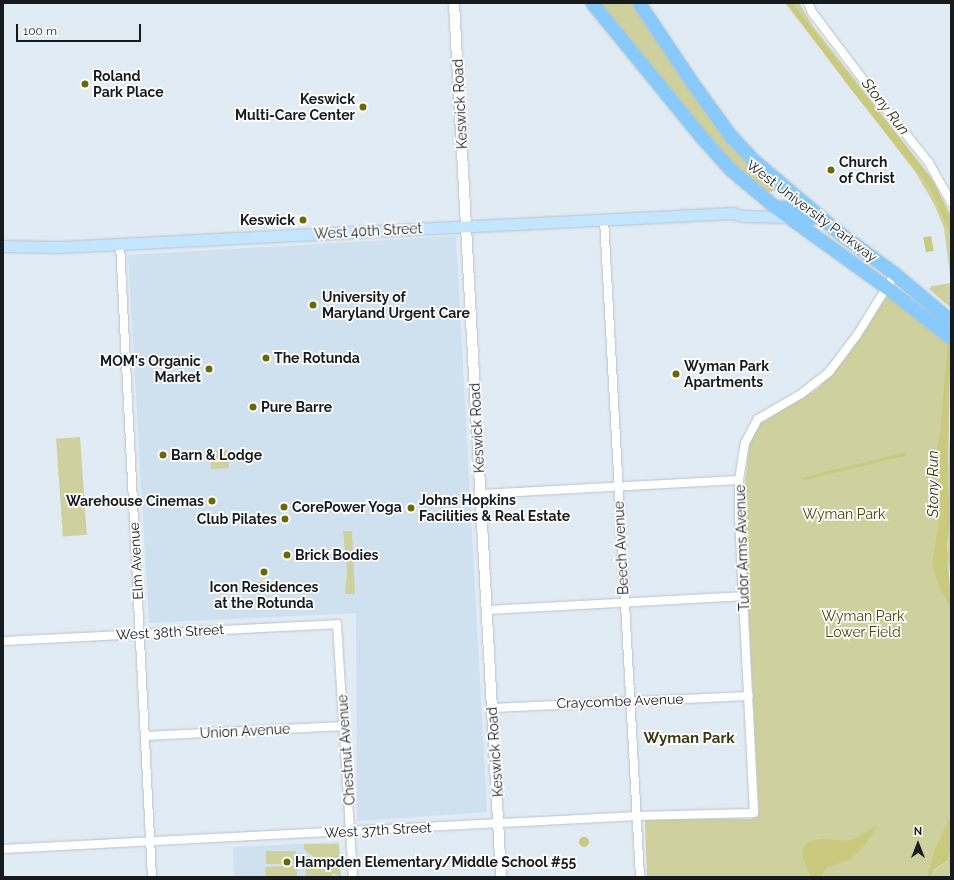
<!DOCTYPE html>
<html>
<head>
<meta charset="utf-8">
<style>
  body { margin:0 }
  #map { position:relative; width:954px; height:880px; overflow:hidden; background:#e0ebf4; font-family:Raleway,sans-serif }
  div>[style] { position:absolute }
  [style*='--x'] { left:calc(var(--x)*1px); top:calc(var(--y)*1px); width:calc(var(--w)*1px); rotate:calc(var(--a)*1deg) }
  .built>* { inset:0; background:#cfe0ef }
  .green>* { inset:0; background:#ced09e; transform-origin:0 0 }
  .water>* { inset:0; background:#c9ca7e; transform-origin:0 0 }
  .round { border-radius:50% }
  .stream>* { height:2.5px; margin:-1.25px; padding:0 1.25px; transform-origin:1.25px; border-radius:1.25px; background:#c9ca7e }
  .roads { filter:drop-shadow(0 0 1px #b9c3cc) drop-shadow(0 0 1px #b9c3cc) }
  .minor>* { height:8px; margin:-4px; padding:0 4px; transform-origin:4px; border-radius:4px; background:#fff }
  .tertiary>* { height:10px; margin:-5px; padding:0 5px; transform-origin:5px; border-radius:5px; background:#fff }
  .secondary>* { height:11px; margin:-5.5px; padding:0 5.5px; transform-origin:5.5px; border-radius:5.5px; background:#c3e5fd }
  .primary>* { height:13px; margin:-6.5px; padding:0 6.5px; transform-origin:6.5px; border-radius:6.5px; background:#88cafb }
  .dots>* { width:11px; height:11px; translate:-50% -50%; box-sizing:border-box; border:2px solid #fff; border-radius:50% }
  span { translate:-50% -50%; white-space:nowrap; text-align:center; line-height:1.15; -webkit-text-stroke:3.5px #fff; paint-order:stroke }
  .poi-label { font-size:14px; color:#171b1e; font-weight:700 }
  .left { translate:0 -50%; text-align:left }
  .right { translate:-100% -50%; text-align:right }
  .street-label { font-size:14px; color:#171b1e }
  .park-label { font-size:14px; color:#444306 }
  .water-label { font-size:15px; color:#343413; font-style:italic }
  .neighbourhood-label { font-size:15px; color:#393910; font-weight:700 }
  .frame { position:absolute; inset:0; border:4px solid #171b1e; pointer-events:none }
  .north { position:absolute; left:898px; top:824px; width:40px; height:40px; -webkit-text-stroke:3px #fff; paint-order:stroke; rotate:0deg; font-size:11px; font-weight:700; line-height:16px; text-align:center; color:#171b1e }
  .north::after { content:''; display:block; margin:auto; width:14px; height:18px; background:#171b1e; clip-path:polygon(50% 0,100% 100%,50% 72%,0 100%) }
  .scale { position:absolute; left:16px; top:24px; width:125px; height:18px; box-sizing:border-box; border:2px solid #171b1e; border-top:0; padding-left:5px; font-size:12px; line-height:14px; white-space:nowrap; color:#171b1e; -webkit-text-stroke:3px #fff; paint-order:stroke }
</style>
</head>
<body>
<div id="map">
  <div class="built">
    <div style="clip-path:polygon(456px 236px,487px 812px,357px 821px,356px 613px,149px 623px,128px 255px)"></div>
    <div style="clip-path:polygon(339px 842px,341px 877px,234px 877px,233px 847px)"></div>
  </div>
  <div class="green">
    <div style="clip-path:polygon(597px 3px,631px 3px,693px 94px,776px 190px,767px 193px,739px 173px)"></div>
    <div style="clip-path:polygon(785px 3px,799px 3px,813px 26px,930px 176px,951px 215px,951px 308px,929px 289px,932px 286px,951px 283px,944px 228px,934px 204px,916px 173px)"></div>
    <div style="clip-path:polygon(886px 295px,915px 315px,951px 346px,942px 546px,951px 592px,951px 835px,929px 877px,647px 877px,645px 821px,647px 818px,752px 819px,759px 814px,743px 506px,749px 444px,761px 423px,817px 389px,829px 377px,846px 358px)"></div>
    <div style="clip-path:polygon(951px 416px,951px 578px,947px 555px,950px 523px,948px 473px)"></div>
    <div style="left:80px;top:437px;width:98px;height:24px;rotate:86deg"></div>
    <div style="left:228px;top:450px;width:18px;height:18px;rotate:87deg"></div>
    <div style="clip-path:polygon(343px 531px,352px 531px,355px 594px,345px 594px,347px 570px)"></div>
    <div style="clip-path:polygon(304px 844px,339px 844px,341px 877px,333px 874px,330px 877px,306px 877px,305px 854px,313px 862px,316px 859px,304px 849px)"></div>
    <div style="clip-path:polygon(951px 849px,951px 877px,932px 877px,934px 871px,948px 860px)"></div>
    <div style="left:296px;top:851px;width:13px;height:30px;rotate:90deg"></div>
    <div style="clip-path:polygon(297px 865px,297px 877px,266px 877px,265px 867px)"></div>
  </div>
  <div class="water">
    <div style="clip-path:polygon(787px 3px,792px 3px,934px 182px,951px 220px,951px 236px,930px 188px,850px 88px)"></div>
    <div style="left:931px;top:236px;width:15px;height:8px;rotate:79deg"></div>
    <div style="clip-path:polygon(951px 302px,948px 473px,950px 523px,947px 548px,951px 606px,941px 592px,932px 564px,938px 528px,939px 466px,937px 448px,940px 436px)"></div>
    <div style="left:274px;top:582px;width:10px;height:16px;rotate:90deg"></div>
    <div style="clip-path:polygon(951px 815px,951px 849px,948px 860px,934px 870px,932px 877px,927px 877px,934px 851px)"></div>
    <div style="clip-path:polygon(878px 825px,866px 844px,850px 860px,827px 867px,821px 877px,811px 877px,802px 855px,803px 848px,810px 841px,822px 839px,845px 841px,854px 839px)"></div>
    <div class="round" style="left:579px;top:837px;width:10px;height:10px"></div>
  </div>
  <div class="stream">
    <div style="--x:804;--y:478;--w:103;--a:-13.5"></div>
  </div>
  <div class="roads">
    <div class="minor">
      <div style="--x:808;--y:3;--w:10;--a:66"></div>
      <div style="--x:812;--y:12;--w:103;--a:52.9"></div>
      <div style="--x:874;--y:94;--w:88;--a:51.4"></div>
      <div style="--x:929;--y:163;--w:45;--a:60.6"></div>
      <div style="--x:604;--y:219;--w:659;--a:86.87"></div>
      <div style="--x:120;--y:244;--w:634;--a:87.11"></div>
      <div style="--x:481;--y:494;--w:258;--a:-3.1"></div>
      <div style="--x:487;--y:610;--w:256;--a:-3.1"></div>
      <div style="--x:3;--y:641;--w:334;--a:-2.9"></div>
      <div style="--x:337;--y:624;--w:254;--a:86.4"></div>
      <div style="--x:492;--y:708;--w:257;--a:-2.7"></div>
      <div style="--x:145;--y:736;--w:200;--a:-2.9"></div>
      <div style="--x:3;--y:849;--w:635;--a:-2.98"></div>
      <div style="--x:637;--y:816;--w:117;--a:-1.5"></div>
      <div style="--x:754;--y:813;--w:294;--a:-92.9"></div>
      <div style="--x:739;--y:519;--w:39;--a:-90"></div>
      <div style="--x:739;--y:480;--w:37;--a:-81"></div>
      <div style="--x:745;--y:443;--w:27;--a:-62"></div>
      <div style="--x:758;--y:419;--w:50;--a:-30.2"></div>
      <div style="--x:801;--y:394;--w:36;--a:-38"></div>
      <div style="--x:829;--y:372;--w:46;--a:-52.9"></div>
      <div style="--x:857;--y:335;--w:72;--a:-58.1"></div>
    </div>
    <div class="tertiary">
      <div style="--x:454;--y:3;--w:875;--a:86.92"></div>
    </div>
    <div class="secondary">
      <div style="--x:3;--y:246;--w:56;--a:1"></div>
      <div style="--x:59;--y:247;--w:675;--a:-2.89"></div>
      <div style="--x:733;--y:213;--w:10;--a:17"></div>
      <div style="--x:743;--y:216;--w:45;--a:1.3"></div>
    </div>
    <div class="primary">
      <div style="--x:592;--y:3;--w:174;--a:50.8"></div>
      <div style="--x:702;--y:138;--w:42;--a:47.9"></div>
      <div style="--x:730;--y:169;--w:59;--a:40.2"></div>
      <div style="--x:775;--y:207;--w:137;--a:35.8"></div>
      <div style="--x:886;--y:287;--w:83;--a:38.1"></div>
      <div style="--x:639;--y:3;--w:94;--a:56.3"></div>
      <div style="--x:691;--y:81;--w:67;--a:54.2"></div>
      <div style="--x:730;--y:135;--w:33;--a:47"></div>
      <div style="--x:752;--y:159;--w:118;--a:40.2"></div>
      <div style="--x:842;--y:235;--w:66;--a:36.3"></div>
      <div style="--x:895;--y:274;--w:73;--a:40"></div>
      <div style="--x:775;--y:207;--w:17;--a:0"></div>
      <div style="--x:792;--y:207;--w:22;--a:30"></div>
    </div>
  </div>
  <div class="dots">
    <div style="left:85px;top:84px;background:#696803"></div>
    <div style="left:363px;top:107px;background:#696803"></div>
    <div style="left:831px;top:170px;background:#696803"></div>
    <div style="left:303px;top:220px;background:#696803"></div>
    <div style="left:313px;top:305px;background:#696803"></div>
    <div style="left:266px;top:358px;background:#696803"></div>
    <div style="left:209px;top:369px;background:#696803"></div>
    <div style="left:676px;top:374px;background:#696803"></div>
    <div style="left:253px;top:407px;background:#696803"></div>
    <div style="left:163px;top:455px;background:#696803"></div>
    <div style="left:212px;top:501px;background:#696803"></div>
    <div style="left:284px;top:507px;background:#696803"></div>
    <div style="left:411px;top:508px;background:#696803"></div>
    <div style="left:285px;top:519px;background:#696803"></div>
    <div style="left:287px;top:555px;background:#696803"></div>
    <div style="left:264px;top:572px;background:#696803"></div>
    <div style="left:287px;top:862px;background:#696803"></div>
  </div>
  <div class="poi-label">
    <span class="left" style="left:93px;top:84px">Roland<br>Park Place</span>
    <span class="right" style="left:355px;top:107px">Keswick<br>Multi-Care Center</span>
    <span class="left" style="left:839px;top:170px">Church<br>of Christ</span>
    <span class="right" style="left:295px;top:220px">Keswick</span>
    <span class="left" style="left:322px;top:305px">University of<br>Maryland Urgent Care</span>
    <span class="left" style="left:274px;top:358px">The Rotunda</span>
    <span class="right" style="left:201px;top:369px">MOM's Organic<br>Market</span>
    <span class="left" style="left:684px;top:374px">Wyman Park<br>Apartments</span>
    <span class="left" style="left:261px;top:407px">Pure Barre</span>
    <span class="left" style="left:171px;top:455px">Barn &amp; Lodge</span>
    <span class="left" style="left:419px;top:508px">Johns Hopkins<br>Facilities &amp; Real Estate</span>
    <span class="right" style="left:204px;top:501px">Warehouse Cinemas</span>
    <span class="left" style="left:292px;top:507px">CorePower Yoga</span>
    <span class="right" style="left:277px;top:519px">Club Pilates</span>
    <span class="left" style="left:295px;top:555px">Brick Bodies</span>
    <span style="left:264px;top:595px">Icon Residences<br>at the Rotunda</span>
    <span class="left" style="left:295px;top:862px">Hampden Elementary/Middle School #55</span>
  </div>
  <div class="street-label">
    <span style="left:460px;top:104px;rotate:-93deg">Keswick Road</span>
    <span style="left:812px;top:211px;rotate:37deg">West University Parkway</span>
    <span style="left:368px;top:231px;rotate:-3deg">West 40th Street</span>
    <span style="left:477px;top:428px;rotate:-93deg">Keswick Road</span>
    <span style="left:621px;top:548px;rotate:-93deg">Beech Avenue</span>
    <span style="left:742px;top:548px;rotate:-92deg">Tudor Arms Avenue</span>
    <span style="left:136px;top:561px;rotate:-93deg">Elm Avenue</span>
    <span style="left:170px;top:632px;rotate:-3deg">West 38th Street</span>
    <span style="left:620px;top:701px;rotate:-2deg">Craycombe Avenue</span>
    <span style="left:245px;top:731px;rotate:-3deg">Union Avenue</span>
    <span style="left:346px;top:750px;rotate:-94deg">Chestnut Avenue</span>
    <span style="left:495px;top:752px;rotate:-94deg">Keswick Road</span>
    <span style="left:378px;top:830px;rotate:-3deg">West 37th Street</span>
  </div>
  <div class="park-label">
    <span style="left:844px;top:514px">Wyman Park</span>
    <span style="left:863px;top:624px">Wyman Park<br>Lower Field</span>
  </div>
  <div class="water-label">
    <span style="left:885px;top:107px;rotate:52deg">Stony Run</span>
    <span style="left:934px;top:484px;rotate:-90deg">Stony Run</span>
  </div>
  <div class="neighbourhood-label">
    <span style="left:689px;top:739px">Wyman Park</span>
  </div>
  <div class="frame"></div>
  <div class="north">N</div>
  <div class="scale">100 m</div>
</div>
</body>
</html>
